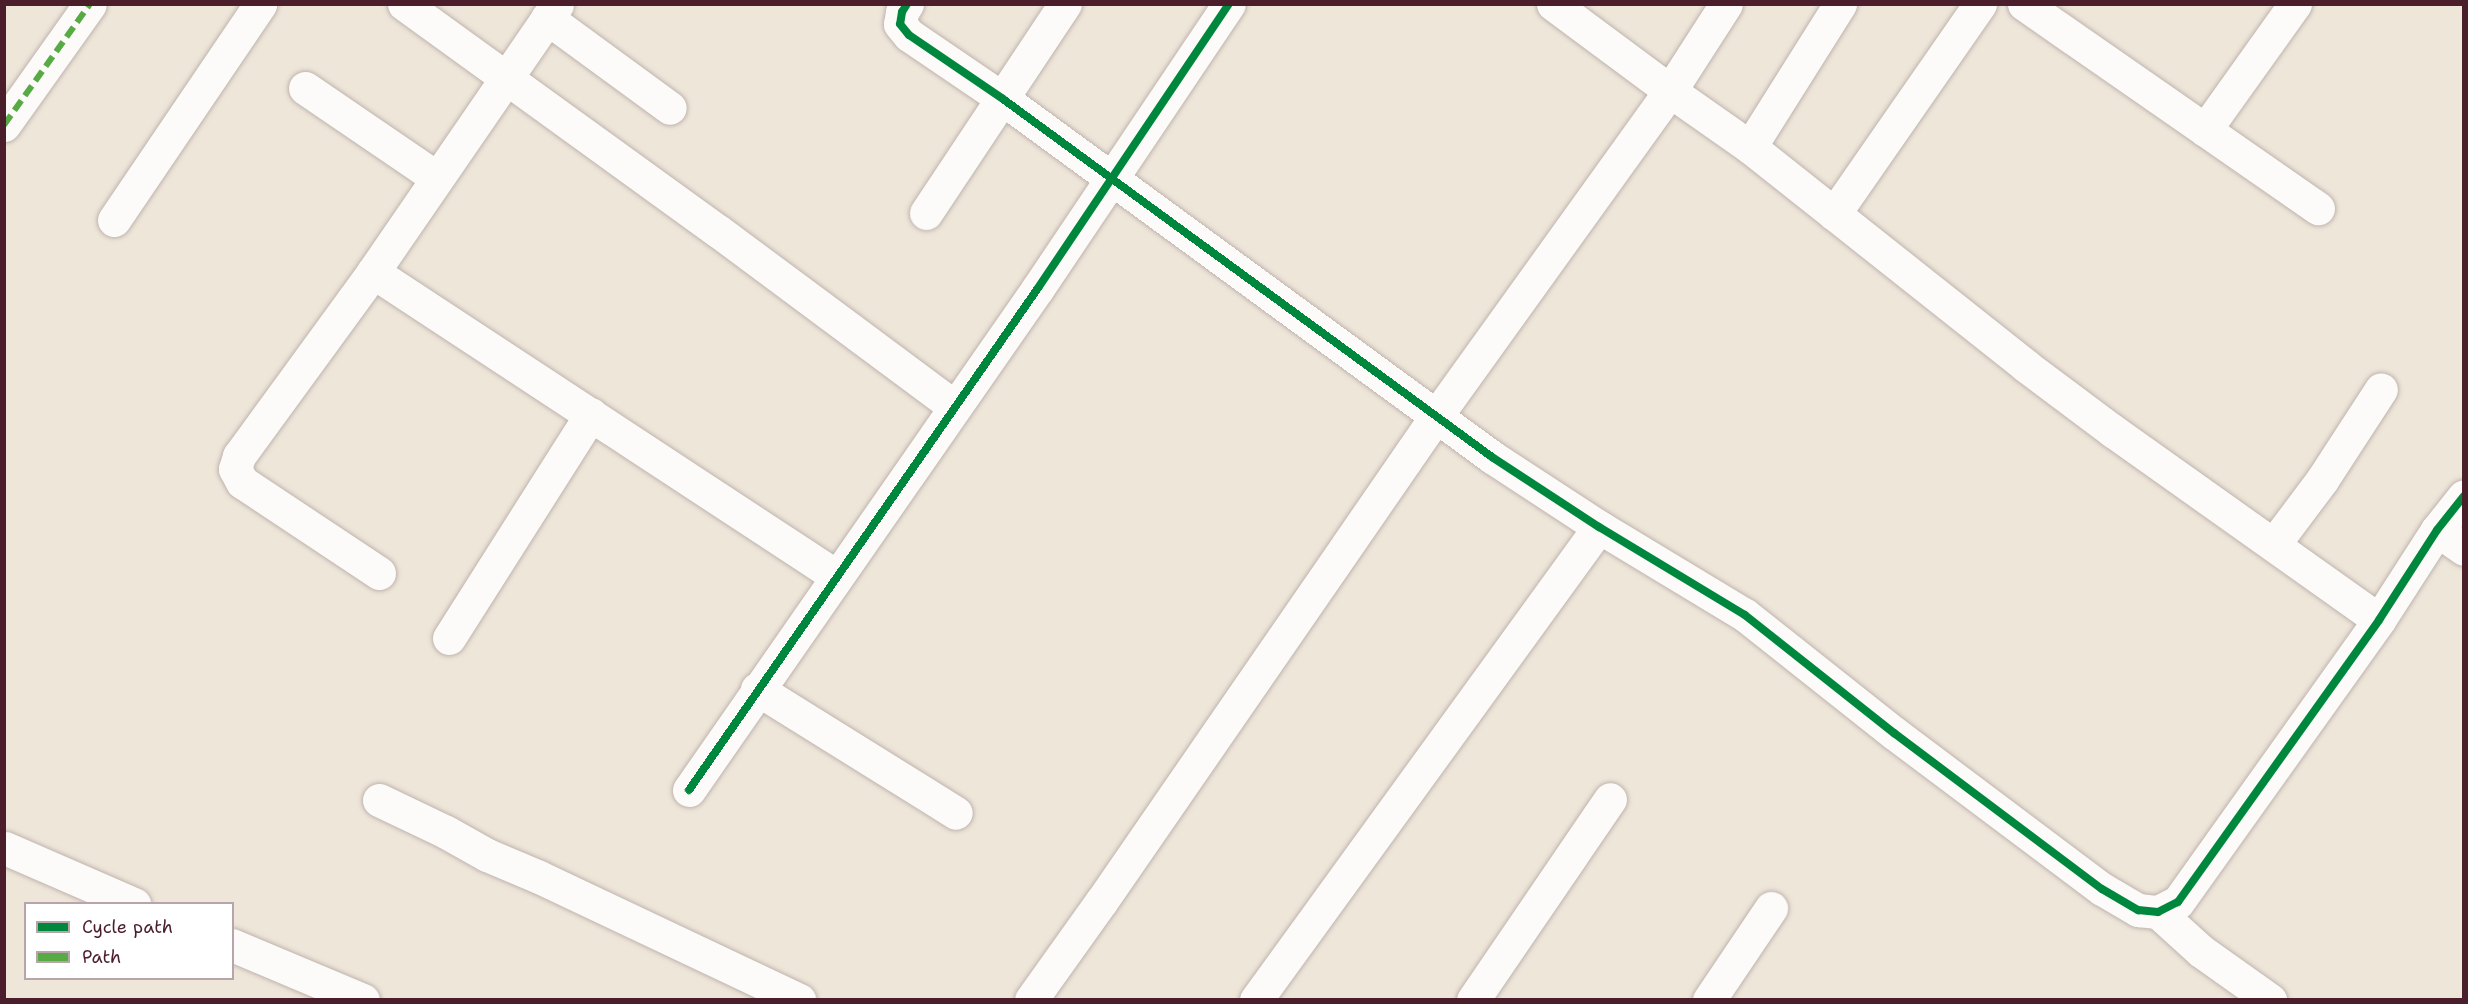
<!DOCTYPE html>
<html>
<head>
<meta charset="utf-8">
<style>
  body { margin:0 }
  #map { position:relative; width:2468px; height:1004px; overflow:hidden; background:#efe6da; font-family:"Shantell Sans",sans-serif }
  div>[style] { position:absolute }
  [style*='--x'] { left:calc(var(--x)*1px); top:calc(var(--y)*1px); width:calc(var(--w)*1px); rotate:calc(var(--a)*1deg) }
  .roads { filter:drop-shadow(0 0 2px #beb4ad) drop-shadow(0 0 2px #beb4ad) }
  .minor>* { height:33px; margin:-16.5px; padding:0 16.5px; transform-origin:16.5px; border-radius:16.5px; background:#fdfbf9 }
  .quiet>* { height:6px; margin-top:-3px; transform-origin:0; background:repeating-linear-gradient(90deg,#57aa44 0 12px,transparent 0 18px) }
  .cycleway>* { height:8px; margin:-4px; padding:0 4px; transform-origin:4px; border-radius:4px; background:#00873e }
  span { translate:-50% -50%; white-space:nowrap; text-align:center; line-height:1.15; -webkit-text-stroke:6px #fff; paint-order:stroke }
  .frame { position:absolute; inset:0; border:6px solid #4a1f2b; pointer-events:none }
  .legend { position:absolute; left:24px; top:902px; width:210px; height:78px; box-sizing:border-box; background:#fff; border:2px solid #b7a5aa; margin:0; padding:8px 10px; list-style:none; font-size:18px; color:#4a1f2b }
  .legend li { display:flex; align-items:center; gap:12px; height:30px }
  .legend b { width:30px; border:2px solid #b7a5aa }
</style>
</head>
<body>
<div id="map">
  <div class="roads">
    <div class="minor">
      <div style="--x:404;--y:4;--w:387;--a:35.9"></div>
      <div style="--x:718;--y:231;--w:295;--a:36.6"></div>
      <div style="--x:907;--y:4;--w:9;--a:122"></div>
      <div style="--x:902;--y:12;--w:12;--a:99"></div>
      <div style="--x:900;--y:24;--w:14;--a:51"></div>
      <div style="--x:909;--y:35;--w:114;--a:34.2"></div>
      <div style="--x:1003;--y:99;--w:606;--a:36.21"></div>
      <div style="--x:1492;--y:457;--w:128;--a:33.2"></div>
      <div style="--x:1599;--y:527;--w:170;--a:31.1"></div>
      <div style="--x:1745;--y:615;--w:190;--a:38.4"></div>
      <div style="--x:1894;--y:733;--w:260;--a:36.9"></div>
      <div style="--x:2102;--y:889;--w:42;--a:30.3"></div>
      <div style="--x:2138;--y:910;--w:20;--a:6"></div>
      <div style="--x:2158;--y:912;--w:22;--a:-27"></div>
      <div style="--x:2178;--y:902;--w:346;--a:-54.5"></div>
      <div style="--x:2379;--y:620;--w:107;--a:-57.2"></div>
      <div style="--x:2437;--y:530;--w:43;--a:-51.5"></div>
      <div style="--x:1553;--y:4;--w:146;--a:36.6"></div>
      <div style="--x:1670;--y:91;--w:103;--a:-57.2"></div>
      <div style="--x:2024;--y:4;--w:358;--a:34.8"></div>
      <div style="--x:547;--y:18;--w:152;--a:36.2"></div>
      <div style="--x:305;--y:88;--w:160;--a:34.3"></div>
      <div style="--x:4;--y:125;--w:148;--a:-54.6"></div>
      <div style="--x:2205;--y:130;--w:155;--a:-54.5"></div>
      <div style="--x:1750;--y:147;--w:169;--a:-57.8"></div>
      <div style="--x:926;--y:213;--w:251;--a:-56.4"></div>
      <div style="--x:1834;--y:214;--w:256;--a:-55.2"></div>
      <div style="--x:114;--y:220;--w:261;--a:-55.9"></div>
      <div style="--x:373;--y:272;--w:554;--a:33.29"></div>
      <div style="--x:2437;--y:530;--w:33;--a:35"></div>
      <div style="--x:2274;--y:544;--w:80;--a:-53.1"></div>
      <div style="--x:2322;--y:480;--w:108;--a:-57"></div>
      <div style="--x:379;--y:573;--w:164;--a:-146.4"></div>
      <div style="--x:242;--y:482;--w:15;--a:-118"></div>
      <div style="--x:235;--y:469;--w:14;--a:-73"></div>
      <div style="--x:239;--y:456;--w:228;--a:-53.9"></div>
      <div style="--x:373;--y:272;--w:325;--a:-55.5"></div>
      <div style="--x:449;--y:638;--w:265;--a:-57.6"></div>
      <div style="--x:757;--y:689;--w:234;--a:31.9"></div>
      <div style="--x:689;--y:790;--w:611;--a:-55.19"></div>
      <div style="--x:1038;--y:288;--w:342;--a:-56.1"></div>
      <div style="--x:379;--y:800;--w:74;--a:25.5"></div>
      <div style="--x:446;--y:832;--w:47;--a:29.3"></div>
      <div style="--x:487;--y:855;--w:56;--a:22.9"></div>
      <div style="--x:539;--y:877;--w:288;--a:25.3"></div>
      <div style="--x:5;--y:848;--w:141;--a:23.5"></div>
      <div style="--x:2158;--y:912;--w:58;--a:42.2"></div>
      <div style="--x:2201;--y:951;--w:85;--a:35.4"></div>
      <div style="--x:232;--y:945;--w:142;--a:22.8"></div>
      <div style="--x:1031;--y:1000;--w:120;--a:-54.5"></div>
      <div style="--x:1101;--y:902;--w:592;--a:-55.4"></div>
      <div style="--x:1437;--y:415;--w:399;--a:-54.3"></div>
      <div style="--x:1670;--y:91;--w:98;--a:35"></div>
      <div style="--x:1750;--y:147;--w:352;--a:38.4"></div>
      <div style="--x:2026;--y:366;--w:109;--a:36.8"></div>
      <div style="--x:2113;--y:431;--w:326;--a:35.4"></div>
      <div style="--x:1256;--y:1000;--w:584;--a:-54.05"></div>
      <div style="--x:1473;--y:1000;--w:243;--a:-55.7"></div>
      <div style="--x:1709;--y:1000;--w:111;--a:-56"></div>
    </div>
  </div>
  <div class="quiet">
    <div style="--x:4;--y:125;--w:148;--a:-54.6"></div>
  </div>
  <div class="cycleway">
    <div style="--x:907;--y:4;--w:9;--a:122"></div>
    <div style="--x:902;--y:12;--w:12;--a:99"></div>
    <div style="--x:900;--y:24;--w:14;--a:51"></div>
    <div style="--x:909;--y:35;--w:114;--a:34.2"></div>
    <div style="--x:1003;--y:99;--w:606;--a:36.21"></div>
    <div style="--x:1492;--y:457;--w:128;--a:33.2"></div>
    <div style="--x:1599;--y:527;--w:170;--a:31.1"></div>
    <div style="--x:1745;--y:615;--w:190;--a:38.4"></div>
    <div style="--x:1894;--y:733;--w:260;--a:36.9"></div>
    <div style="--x:2102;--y:889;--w:42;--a:30.3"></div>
    <div style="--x:2138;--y:910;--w:20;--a:6"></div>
    <div style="--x:2158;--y:912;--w:22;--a:-27"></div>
    <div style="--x:2178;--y:902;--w:346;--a:-54.5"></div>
    <div style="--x:2379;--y:620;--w:107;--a:-57.2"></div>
    <div style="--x:2437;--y:530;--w:43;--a:-51.5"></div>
    <div style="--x:689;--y:790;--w:611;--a:-55.19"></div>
    <div style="--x:1038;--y:288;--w:342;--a:-56.1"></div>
  </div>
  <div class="frame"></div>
  <ul class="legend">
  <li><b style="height:8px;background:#00873e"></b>Cycle path</li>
  <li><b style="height:8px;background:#57aa44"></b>Path</li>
  </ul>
</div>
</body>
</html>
